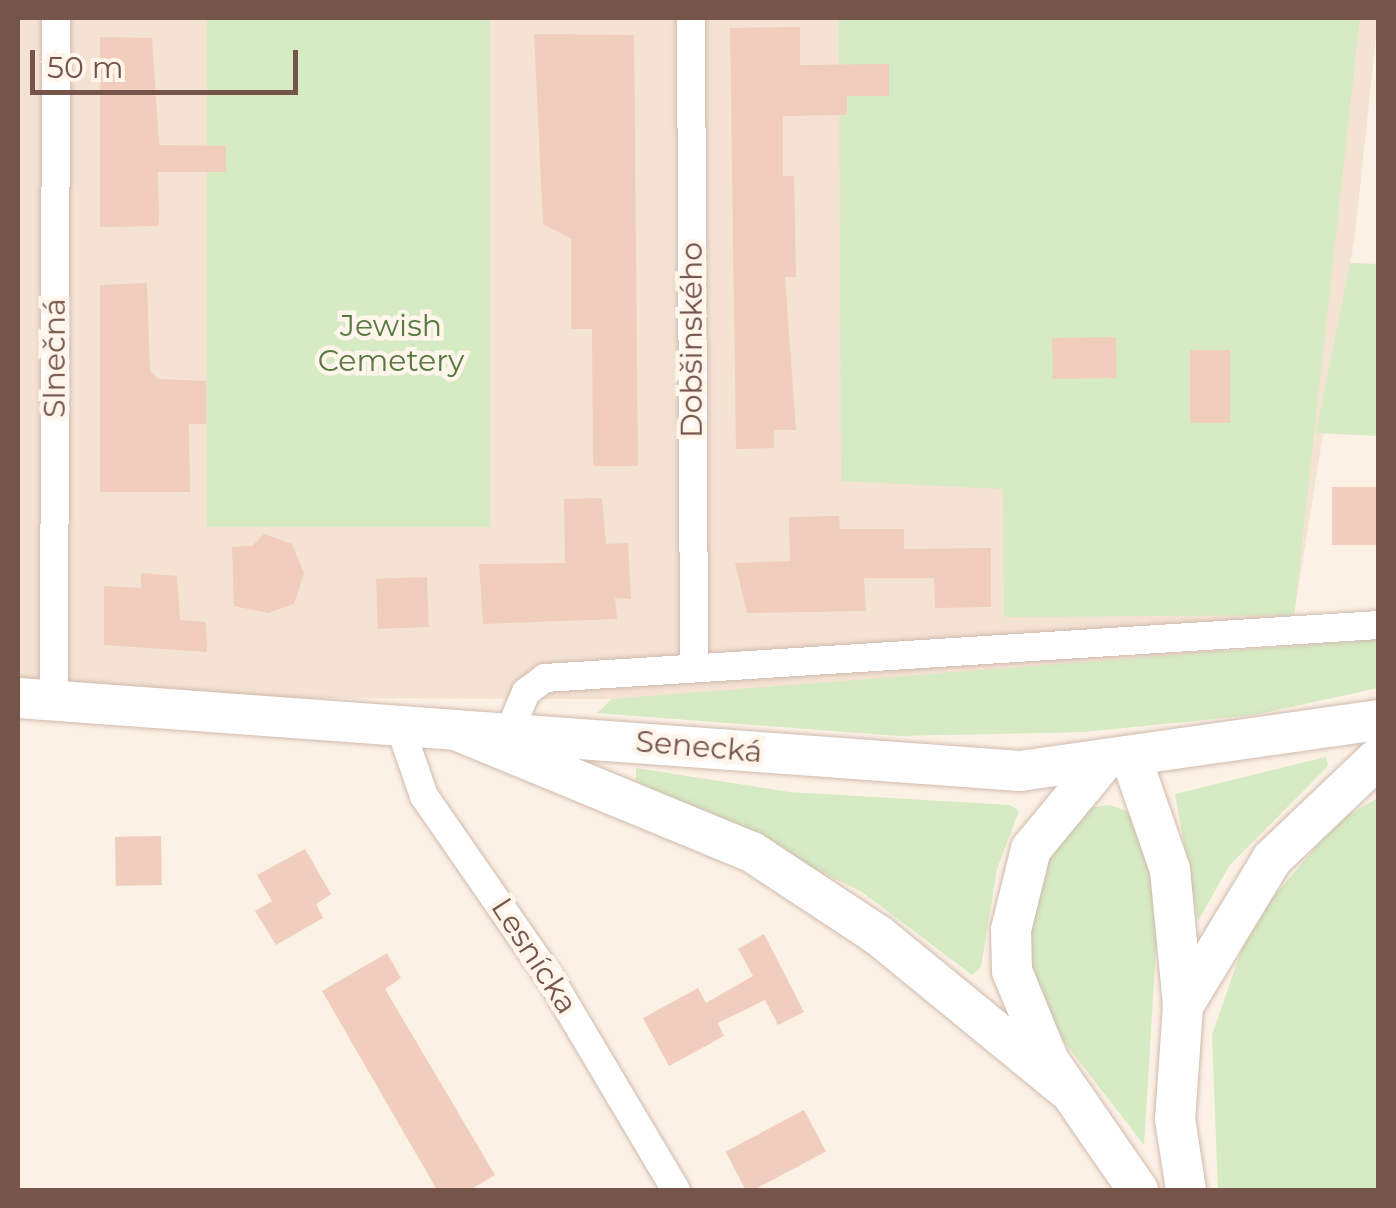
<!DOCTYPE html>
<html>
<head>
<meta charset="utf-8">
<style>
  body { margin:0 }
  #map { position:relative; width:1396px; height:1208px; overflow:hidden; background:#fcf1e5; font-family:Montserrat,sans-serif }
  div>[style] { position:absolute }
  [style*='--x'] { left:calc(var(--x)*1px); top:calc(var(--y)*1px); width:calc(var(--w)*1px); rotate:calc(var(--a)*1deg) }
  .residential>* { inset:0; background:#f4e2d3 }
  .green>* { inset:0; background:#d6eac3; transform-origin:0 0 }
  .building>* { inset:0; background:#f1cdbd; transform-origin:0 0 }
  .roads { filter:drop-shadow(0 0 2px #d0baae) drop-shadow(0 0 2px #d0baae) }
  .street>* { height:28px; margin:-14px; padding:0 14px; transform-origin:14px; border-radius:14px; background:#fff }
  .secondary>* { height:40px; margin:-20px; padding:0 20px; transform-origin:20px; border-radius:20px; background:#fff }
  span { translate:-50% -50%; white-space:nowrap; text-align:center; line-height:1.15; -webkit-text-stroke:9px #fff5eb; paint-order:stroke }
  .park-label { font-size:30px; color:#587a42 }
  .street-label { font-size:30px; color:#75554a }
  .frame { position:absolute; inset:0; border:20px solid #75554a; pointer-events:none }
  .scale { position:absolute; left:30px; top:50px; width:268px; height:45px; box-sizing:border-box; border:5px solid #75554a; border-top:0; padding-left:12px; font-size:30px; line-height:35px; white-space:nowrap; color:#75554a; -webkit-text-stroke:8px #fff5eb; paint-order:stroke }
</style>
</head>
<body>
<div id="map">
  <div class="residential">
    <div style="clip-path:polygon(18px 18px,1378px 18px,1355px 234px,1294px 615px,1117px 701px,18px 697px)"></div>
  </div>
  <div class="green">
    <div style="left:207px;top:18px;width:283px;height:509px"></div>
    <div style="clip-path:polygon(839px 18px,1360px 18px,1294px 615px,1004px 617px,1003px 489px,841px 481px)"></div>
    <div style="clip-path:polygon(1350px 263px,1378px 264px,1378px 436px,1316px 433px)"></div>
    <div style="clip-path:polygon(1378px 639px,1378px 688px,1254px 715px,1084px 732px,898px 736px,597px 713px,612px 699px)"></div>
    <div style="clip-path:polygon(1326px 757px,1328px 766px,1229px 866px,1198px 921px,1175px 794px)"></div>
    <div style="clip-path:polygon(636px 768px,789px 792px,1010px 805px,1019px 811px,997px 869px,981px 967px,972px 975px,862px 892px,636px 781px)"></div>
    <div style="clip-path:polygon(1378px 798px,1378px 1190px,1218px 1190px,1212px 1035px,1251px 923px,1339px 820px)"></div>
    <div style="clip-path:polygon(1110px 805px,1130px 812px,1144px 836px,1158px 916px,1144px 1145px,1038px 1008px,1028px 942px,1036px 876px,1060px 832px,1089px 808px)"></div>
  </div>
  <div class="building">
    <div style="clip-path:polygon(800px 27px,800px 65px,889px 64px,889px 96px,847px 96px,847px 115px,783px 116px,783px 176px,794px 176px,796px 277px,785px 277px,796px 430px,774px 430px,774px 448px,736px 449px,730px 28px)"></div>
    <div style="clip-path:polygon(534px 34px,634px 35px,638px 466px,593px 466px,592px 329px,571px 329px,571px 239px,543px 224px)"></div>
    <div style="clip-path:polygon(100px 37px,152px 38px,159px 145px,226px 146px,226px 172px,158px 172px,159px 226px,100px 227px)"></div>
    <div style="clip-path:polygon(147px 283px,150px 370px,157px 379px,206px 381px,206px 424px,189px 424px,190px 492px,100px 492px,100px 285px)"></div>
    <div style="left:1116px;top:337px;width:41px;height:64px;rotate:89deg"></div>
    <div style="left:1190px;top:350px;width:40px;height:73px"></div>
    <div style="left:1378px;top:487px;width:58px;height:46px;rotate:90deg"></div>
    <div style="clip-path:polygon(602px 498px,606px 544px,628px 543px,631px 599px,615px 598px,617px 619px,483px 624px,479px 564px,565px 563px,564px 499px)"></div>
    <div style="clip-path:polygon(839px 516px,840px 529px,904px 529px,904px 549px,991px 548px,991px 607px,935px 608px,934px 578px,864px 578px,866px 611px,747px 613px,735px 563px,790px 561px,789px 517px)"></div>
    <div style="clip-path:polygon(264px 534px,292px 544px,304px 573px,294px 604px,268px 613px,234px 606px,232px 547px,252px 546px)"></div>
    <div style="clip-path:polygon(141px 573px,177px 576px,180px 620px,206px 622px,207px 652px,104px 645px,104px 586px,141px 588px)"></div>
    <div style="left:427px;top:577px;width:50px;height:51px;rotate:88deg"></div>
    <div style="left:161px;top:836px;width:49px;height:46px;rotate:89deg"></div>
    <div style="clip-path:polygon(305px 849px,331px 894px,316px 904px,323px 918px,276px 945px,255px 911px,272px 901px,257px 875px)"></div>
    <div style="clip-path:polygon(764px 934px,804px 1012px,778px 1025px,765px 1000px,718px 1023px,724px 1036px,669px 1066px,643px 1018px,698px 988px,706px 1003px,753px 976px,738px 949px)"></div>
    <div style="clip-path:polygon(387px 953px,401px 978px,385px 989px,495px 1175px,470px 1190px,437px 1190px,322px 991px)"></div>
    <div style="left:804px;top:1110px;width:47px;height:89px;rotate:62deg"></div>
  </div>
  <div class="roads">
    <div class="street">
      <div style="--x:691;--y:18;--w:645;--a:89.73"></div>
      <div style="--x:54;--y:699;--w:681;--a:-89.83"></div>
      <div style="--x:398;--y:721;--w:79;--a:70.9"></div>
      <div style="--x:424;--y:796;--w:221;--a:55.3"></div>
      <div style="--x:550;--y:978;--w:247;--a:59.3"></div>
      <div style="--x:510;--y:730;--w:41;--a:-67.2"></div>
      <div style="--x:526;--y:692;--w:24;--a:-36"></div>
      <div style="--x:545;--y:678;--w:835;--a:-3.64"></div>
    </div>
    <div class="secondary">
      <div style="--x:18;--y:698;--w:1005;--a:4.17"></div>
      <div style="--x:1020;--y:771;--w:362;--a:-8.1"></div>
      <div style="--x:458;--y:731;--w:318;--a:22.4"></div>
      <div style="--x:752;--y:852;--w:151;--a:33.4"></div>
      <div style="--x:878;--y:935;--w:240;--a:39.3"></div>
      <div style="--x:1132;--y:760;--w:116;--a:70.9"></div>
      <div style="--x:1170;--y:870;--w:137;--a:84.5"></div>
      <div style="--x:1183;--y:1006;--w:113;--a:94"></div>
      <div style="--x:1175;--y:1119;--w:72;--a:81.2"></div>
      <div style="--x:1102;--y:763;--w:112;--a:129.5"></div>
      <div style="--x:1031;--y:849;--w:83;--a:103.9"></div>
      <div style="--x:1011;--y:930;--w:41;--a:88.6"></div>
      <div style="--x:1012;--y:971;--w:97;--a:67.7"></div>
      <div style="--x:1049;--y:1061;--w:157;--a:55.4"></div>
      <div style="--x:1183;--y:1006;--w:172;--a:-58.8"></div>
      <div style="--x:1272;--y:859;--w:146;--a:-43.6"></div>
    </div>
  </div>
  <div class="park-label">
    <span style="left:391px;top:343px">Jewish<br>Cemetery</span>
  </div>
  <div class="street-label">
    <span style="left:692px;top:340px;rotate:-90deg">Dobšinského</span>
    <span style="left:55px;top:358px;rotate:-90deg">Slnečná</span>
    <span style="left:699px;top:747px;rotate:5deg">Senecká</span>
    <span style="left:534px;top:956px;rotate:57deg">Lesnícka</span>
  </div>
  <div class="frame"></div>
  <div class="scale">50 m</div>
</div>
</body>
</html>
